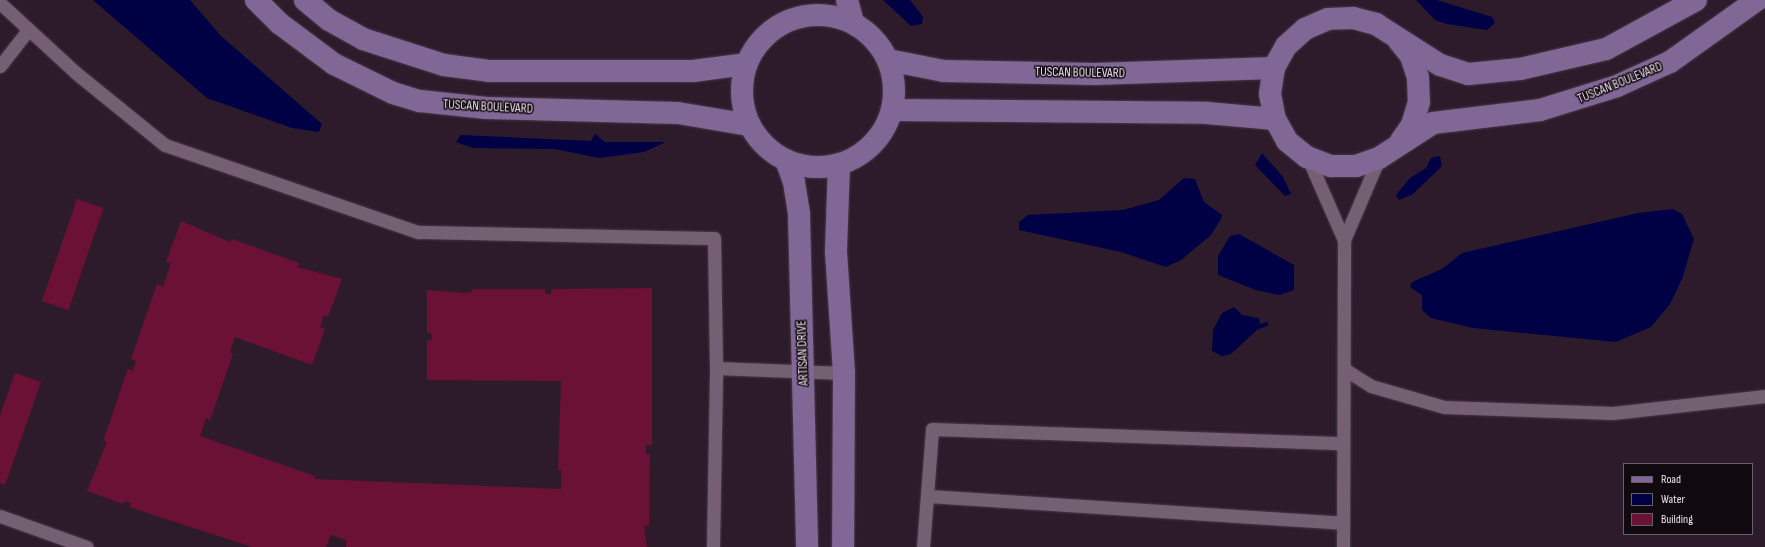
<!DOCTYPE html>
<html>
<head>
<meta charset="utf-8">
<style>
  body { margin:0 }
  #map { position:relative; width:1765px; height:547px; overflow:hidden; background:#2d1b2c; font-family:"Sofia Sans Condensed",sans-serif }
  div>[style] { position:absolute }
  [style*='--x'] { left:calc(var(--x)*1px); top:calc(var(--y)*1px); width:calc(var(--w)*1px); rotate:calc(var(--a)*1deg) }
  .water>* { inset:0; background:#004 }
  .building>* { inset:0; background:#6b1135; transform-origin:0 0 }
  .roads { filter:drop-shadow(0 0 1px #493a48) drop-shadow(0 0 1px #493a48) }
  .lane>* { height:13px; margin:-6.5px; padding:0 6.5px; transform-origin:6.5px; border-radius:6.5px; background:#755f73 }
  .secondary>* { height:22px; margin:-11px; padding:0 11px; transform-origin:11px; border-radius:11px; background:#806796 }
  .secondary>.ring { margin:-11px; padding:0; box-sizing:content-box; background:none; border:22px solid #806796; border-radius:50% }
  span { translate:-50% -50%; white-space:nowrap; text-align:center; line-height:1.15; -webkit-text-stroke:3px #110910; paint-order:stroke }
  .street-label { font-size:13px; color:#ede0ec }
  .legend { position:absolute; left:1623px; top:463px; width:130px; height:72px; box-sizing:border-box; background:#110910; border:1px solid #695f68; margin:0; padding:5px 7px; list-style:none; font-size:12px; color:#ede0ec }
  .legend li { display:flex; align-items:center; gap:8px; height:20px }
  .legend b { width:20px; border:1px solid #695f68 }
</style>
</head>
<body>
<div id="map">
  <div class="water">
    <div style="clip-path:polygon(93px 0,190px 0,221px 36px,322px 124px,319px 132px,292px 128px,207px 98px)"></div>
    <div style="clip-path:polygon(883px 0,910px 0,923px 17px,922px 24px,911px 26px)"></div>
    <div style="clip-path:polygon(1416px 0,1437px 0,1492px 17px,1495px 23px,1487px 30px,1447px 24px,1435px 20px)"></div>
    <div style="clip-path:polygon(595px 134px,605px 142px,666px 142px,644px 152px,599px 158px,555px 149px,473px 148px,456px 142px,461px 135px,591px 141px)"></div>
    <div style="clip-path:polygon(1262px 153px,1283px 177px,1291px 194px,1285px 196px,1255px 165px)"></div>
    <div style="clip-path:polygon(1440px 156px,1442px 166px,1413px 194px,1399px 200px,1396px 195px,1410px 178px,1426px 168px,1431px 158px)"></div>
    <div style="clip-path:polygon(1184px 178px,1195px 179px,1204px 202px,1222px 215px,1221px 219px,1211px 235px,1181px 260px,1166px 267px,1121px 252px,1019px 230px,1019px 222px,1028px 215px,1123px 210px,1159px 200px)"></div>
    <div style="clip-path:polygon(1673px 209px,1682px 214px,1694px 239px,1682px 279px,1670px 304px,1651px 327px,1616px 342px,1473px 328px,1431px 318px,1422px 310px,1422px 295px,1410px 287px,1412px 282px,1442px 269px,1462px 253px,1638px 213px)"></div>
    <div style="clip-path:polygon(1239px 234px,1294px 265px,1294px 290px,1280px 295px,1256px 290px,1218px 275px,1218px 256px,1230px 236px)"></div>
    <div style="clip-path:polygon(1234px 307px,1242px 315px,1259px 318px,1260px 324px,1267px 322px,1269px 325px,1257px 330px,1231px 354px,1222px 356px,1212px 351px,1213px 330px,1222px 313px)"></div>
  </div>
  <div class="building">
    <div style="left:77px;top:199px;width:28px;height:108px;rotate:19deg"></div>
    <div style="clip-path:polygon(181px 221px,230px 242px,232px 239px,299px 263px,297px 267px,342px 279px,328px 317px,324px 315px,320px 327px,325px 329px,312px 365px,235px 337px,230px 352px,233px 354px,210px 420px,206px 418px,200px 436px,315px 476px,315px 479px,415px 483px,415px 486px,416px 483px,561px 489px,561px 470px,558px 470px,561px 381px,427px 380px,427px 340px,432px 340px,431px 333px,427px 333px,427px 290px,465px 293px,472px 292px,472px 289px,545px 289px,545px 294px,551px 294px,552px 289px,652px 288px,652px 445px,646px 445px,646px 454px,650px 454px,649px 526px,644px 526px,647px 547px,346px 547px,346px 540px,331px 535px,326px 547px,252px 547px,129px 507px,131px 503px,125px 501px,123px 504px,87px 491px,107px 442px,103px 441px,128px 369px,133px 371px,136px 361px,131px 359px,157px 284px,163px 287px,171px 263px,166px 262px)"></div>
    <div style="clip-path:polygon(15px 373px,41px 382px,5px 485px,0 483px,0 416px)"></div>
  </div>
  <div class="roads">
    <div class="lane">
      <div style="--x:0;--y:3;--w:103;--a:42.6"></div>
      <div style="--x:76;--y:73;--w:114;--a:39"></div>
      <div style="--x:165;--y:145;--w:268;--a:19"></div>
      <div style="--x:418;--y:232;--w:296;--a:1.2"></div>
      <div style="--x:714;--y:238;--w:130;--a:89.1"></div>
      <div style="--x:716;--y:368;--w:128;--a:2.2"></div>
      <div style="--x:0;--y:66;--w:46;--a:-52.1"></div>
      <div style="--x:1308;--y:158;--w:90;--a:66.3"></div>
      <div style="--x:1344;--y:369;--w:32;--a:32"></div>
      <div style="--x:1371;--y:386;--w:76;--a:16"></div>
      <div style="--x:1444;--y:407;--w:169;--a:2"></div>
      <div style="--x:1613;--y:413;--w:153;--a:-6.4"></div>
      <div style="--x:927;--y:496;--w:417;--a:3.7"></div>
      <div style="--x:0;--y:516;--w:92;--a:19.6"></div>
      <div style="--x:713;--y:547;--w:179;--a:-89"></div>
      <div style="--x:923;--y:547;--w:118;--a:-85.6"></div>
      <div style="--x:932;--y:429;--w:411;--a:2"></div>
      <div style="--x:1343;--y:547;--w:307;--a:-89.8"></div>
      <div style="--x:1344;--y:240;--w:89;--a:-66.9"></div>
    </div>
    <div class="secondary">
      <div style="--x:256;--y:0;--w:33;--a:45"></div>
      <div style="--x:279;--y:23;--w:69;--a:36.7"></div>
      <div style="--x:334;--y:64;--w:66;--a:26.2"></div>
      <div style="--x:393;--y:93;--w:28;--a:17"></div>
      <div style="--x:420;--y:101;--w:67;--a:6"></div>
      <div style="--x:487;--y:108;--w:191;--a:1.5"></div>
      <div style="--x:678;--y:113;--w:73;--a:9.5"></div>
      <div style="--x:305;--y:0;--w:31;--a:40"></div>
      <div style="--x:329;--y:20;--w:39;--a:29"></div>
      <div style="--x:363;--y:39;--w:85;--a:17.8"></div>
      <div style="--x:444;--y:65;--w:45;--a:7.6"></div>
      <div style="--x:489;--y:71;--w:204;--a:0"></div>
      <div style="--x:693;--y:71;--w:53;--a:-7.5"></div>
      <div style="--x:847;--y:0;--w:24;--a:75"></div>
      <div style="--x:1696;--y:0;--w:102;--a:151.4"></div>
      <div style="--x:1606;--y:49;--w:88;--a:166.9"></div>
      <div style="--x:1520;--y:69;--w:52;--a:174.5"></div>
      <div style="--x:1468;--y:74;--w:29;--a:-162"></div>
      <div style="--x:1440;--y:65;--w:76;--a:-147.4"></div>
      <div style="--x:1376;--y:24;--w:24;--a:-165"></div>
      <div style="--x:1353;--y:18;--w:25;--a:178"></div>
      <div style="--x:1328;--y:19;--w:25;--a:157"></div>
      <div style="--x:1305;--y:29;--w:25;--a:138"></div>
      <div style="--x:1286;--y:46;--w:25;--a:119"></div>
      <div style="--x:1274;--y:68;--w:26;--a:99"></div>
      <div style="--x:1270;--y:94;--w:25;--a:79"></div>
      <div style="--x:1275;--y:119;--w:25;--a:61"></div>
      <div style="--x:1287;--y:141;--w:26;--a:39"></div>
      <div style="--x:1307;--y:157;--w:26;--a:21"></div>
      <div style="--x:1331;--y:166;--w:25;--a:0"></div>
      <div style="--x:1356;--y:166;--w:24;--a:-19"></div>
      <div style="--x:1379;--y:158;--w:64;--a:-32.9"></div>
      <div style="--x:1433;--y:123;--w:108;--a:-6.9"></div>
      <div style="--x:1540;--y:110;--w:81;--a:-17.3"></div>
      <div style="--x:1617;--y:86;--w:58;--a:-24.4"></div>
      <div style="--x:1670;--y:62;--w:107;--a:-35.5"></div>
      <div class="ring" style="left:742px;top:15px;width:130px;height:130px"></div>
      <div style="--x:1399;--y:41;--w:19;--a:51"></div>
      <div style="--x:1411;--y:56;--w:23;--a:72"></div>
      <div style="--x:1418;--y:78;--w:24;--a:88"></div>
      <div style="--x:1419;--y:102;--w:24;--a:107"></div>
      <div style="--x:1412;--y:125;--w:19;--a:125"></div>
      <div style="--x:888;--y:60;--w:57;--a:11.1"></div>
      <div style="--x:944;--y:71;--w:151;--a:1.1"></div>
      <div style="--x:1095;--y:74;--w:179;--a:-1.9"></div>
      <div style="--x:892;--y:110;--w:315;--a:0.5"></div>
      <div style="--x:1207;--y:113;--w:68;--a:5"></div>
      <div style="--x:786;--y:160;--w:23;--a:70"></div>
      <div style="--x:794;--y:182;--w:33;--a:81"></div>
      <div style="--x:799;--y:215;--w:332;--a:88.6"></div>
      <div style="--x:839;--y:164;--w:88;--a:92"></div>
      <div style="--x:836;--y:252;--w:121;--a:86.2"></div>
      <div style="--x:844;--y:373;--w:174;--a:90.3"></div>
    </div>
  </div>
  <div class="street-label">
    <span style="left:1080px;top:73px;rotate:1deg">TUSCAN BOULEVARD</span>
    <span style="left:1620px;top:83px;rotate:-22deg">TUSCAN BOULEVARD</span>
    <span style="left:488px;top:107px;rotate:3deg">TUSCAN BOULEVARD</span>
    <span style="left:803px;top:353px;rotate:-92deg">ARTISAN DRIVE</span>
  </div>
  <ul class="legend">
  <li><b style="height:5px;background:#806796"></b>Road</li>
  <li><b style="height:11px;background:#004"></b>Water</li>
  <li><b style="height:11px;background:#6b1135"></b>Building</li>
  </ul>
</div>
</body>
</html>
